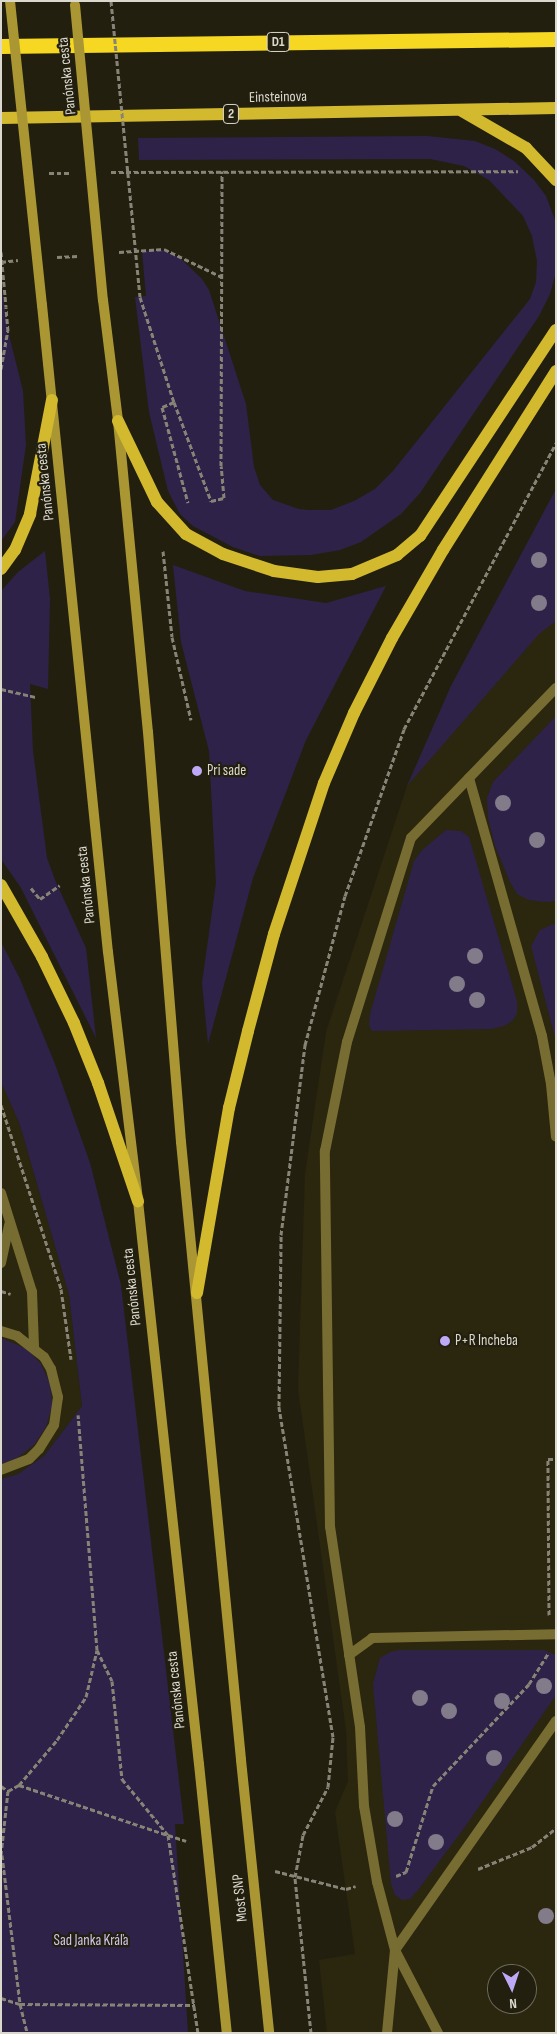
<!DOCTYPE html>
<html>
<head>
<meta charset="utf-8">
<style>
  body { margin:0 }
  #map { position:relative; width:557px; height:2034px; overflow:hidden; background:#231f0f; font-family:"Sofia Sans Condensed",sans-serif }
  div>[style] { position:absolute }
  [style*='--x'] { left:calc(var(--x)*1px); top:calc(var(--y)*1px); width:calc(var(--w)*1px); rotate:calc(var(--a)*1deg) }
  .built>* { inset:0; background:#2b260e }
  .green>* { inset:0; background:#2e2249 }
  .path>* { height:3px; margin-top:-1.5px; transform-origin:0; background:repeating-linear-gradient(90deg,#878477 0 5px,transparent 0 7.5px) }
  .service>* { height:10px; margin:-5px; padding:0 5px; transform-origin:5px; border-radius:5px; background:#776c32 }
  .secondary>* { height:10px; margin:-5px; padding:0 5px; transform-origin:5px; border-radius:5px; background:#aa9733 }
  .primary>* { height:12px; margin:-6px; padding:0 6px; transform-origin:6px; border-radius:6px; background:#d2b92e }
  .motorway>* { height:15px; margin:-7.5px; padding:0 7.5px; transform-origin:7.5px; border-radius:7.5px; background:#f6d722 }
  .path-bridge>* { height:3px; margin-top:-1.5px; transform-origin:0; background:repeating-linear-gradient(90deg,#878477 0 5px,transparent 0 7.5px) }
  .secondary-bridge>* { height:10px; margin:-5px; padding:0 5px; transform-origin:5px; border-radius:5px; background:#aa9733 }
  .trees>* { width:16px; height:16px; margin:-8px; border-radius:50%; background:#827b8a }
  .dots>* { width:14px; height:14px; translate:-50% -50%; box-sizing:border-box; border:2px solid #231f0f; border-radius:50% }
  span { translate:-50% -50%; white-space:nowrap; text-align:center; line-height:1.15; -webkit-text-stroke:4.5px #231f0f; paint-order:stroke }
  .shield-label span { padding:1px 4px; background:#231f0f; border:1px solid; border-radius:4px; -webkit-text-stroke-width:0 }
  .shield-label { font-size:14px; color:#dbd9ce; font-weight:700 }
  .street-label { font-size:15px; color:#dbd9ce }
  .poi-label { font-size:15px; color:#dbd9ce }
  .left { translate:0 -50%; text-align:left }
  .park-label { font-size:15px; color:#d0c6ef }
  .frame { position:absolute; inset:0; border:2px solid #dbd9ce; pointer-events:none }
  .north { position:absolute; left:487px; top:1964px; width:50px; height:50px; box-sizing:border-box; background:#231f0f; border:1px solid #6d695b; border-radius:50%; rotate:176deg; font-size:14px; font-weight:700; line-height:20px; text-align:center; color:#dbd9ce }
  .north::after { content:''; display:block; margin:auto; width:18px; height:22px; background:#bda9f5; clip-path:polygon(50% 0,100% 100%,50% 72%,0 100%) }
</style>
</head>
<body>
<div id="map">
  <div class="built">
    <div style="clip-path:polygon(evenodd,556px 489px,556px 2033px,327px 2033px,319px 1960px,355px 1954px,335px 1812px,348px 1781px,346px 1730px,298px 1389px,305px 1174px,326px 1032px,407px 786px,451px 686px,556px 489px,497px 1974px,527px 1974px,527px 2004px,497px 2004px,497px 1974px)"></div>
    <div style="clip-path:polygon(1px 1082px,20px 1125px,69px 1295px,82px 1406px,44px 1456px,18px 1474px,1px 1479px)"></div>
  </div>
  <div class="green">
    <div style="clip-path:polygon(427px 136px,475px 141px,495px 149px,514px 161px,534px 180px,546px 196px,556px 223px,556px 272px,550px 294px,539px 316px,420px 493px,401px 514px,361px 542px,340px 550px,311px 555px,260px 556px,233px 547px,193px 526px,180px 514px,168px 491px,149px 412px,135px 297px,146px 296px,142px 251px,164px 250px,180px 258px,202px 279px,209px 290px,246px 404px,254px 467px,260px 485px,273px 500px,299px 509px,308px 510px,331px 510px,354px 501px,375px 489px,393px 471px,530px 299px,536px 282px,537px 261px,532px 236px,523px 216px,489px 180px,464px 166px,430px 159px,139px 160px,138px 138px)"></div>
    <div style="clip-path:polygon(1px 281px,8px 331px,23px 391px,26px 445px,15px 522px,1px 541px)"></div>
    <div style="clip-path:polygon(556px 489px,556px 621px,539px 634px,407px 786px,451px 686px)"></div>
    <div style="clip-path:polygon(45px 551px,50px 599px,48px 689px,30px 684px,33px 751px,47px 858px,55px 880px,86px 948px,96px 1038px,21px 888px,1px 859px,1px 591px,18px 572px)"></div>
    <div style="clip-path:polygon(173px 565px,245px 591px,326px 603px,386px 586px,306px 740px,253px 878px,208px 1044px,202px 983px,216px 883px,209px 751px,181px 642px)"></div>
    <div style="clip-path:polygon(556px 716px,556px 901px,545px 902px,529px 900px,517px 894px,510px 882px,495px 846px,488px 818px,487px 798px,493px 782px)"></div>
    <div style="clip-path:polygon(446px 830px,461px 831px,469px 837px,517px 1001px,517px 1014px,512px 1021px,504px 1026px,491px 1029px,372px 1031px,369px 1025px,370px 1014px,414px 861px,422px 850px)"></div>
    <div style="clip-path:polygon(556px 923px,556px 1041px,531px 946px,540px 930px)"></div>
    <div style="clip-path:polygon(1px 942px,20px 979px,55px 1064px,90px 1163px,121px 1285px,184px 1824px,175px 1824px,188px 2033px,1px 2033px,1px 1479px,18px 1474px,44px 1456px,82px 1406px,69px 1295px,20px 1125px,1px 1082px)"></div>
    <div style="clip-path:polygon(1px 1338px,27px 1349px,41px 1364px,50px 1384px,52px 1406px,46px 1427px,34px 1445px,17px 1458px,1px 1464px)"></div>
    <div style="clip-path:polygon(400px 1650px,544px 1650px,556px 1655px,556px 1695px,467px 1824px,418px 1890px,410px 1899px,402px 1900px,395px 1895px,391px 1884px,373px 1684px,380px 1658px,390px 1652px)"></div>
  </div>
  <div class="path">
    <div style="--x:111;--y:172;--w:407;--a:-0.1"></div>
    <div style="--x:49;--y:173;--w:21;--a:0"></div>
    <div style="--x:119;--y:252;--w:45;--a:-3.8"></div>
    <div style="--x:164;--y:249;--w:64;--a:25.8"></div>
    <div style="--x:57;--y:257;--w:21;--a:-3"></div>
    <div style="--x:1;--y:262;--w:17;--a:-7"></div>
    <div style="--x:140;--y:297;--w:110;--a:72.1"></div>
    <div style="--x:174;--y:402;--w:106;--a:69.5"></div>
    <div style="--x:211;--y:501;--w:13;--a:-13"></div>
    <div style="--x:224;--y:498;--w:32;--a:-95"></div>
    <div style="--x:221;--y:466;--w:295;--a:-89.8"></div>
    <div style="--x:1;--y:369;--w:39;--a:-80"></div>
    <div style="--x:8;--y:331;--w:24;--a:-95"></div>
    <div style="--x:174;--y:402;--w:13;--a:157"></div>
    <div style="--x:162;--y:407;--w:99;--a:74.8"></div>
    <div style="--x:163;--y:551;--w:86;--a:84"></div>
    <div style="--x:172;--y:637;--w:85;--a:77.1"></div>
    <div style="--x:1;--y:689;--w:36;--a:13"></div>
    <div style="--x:31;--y:888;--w:14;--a:51"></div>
    <div style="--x:40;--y:899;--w:24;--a:-35"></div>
    <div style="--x:1;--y:1105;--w:194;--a:71.9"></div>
    <div style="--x:61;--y:1289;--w:71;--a:81.9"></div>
    <div style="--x:1;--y:1291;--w:10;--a:17"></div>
    <div style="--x:549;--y:1615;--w:156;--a:-90.4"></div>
    <div style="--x:548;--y:1459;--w:8;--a:0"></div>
    <div style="--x:97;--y:1650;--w:34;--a:64"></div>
    <div style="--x:112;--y:1681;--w:99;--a:84.2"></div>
    <div style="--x:122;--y:1779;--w:72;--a:50.6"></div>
    <div style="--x:168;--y:1835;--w:19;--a:18"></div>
    <div style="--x:19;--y:1785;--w:157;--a:18.6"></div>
    <div style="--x:168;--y:1835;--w:200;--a:81.4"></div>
    <div style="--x:1;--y:1786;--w:9;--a:36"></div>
    <div style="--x:8;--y:1791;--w:13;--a:-29"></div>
    <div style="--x:19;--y:1785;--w:59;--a:-49.8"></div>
    <div style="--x:57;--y:1740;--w:52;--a:-56"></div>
    <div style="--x:86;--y:1697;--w:48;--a:-76.8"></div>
    <div style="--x:97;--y:1650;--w:236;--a:-94.6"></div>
    <div style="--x:1;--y:1855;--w:64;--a:-83.8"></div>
    <div style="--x:2;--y:1855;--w:150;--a:83.1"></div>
    <div style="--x:20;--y:2004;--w:30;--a:76"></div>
    <div style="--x:478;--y:1869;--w:58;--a:-22.2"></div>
    <div style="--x:532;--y:1847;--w:31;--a:-38"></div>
    <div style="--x:275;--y:1871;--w:73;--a:14.2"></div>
    <div style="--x:346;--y:1889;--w:10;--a:-17"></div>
    <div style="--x:396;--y:1876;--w:11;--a:-22"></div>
    <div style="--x:406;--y:1872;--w:90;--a:-72.6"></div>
    <div style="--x:433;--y:1786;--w:140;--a:-46.7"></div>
    <div style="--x:529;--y:1684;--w:36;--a:-58"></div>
    <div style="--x:1;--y:1998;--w:20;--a:18"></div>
    <div style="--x:20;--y:2004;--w:175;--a:0.3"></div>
    <div style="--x:311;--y:2033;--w:157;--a:-95.9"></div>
    <div style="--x:295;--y:1877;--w:43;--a:-79.2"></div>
    <div style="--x:303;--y:1835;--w:54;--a:-62.5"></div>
    <div style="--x:328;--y:1787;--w:50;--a:-84.3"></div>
    <div style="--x:333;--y:1737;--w:335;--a:-99.3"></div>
    <div style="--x:279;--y:1406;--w:171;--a:-89.3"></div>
    <div style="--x:281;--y:1235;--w:192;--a:-82.8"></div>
    <div style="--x:305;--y:1045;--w:154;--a:-75"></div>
    <div style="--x:345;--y:896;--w:177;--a:-70.5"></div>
    <div style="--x:404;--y:729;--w:324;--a:-62"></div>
  </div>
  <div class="service">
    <div style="--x:469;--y:778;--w:268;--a:74.2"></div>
    <div style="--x:542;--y:1036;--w:49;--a:79.4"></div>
    <div style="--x:551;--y:1084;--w:53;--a:84.6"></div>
    <div style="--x:1;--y:1193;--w:104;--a:72.6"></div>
    <div style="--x:32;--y:1292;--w:55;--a:87.9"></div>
    <div style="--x:1;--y:1263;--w:39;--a:-78"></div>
    <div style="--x:1;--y:1331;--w:17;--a:17"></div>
    <div style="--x:17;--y:1336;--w:34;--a:38"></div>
    <div style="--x:44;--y:1357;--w:14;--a:60"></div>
    <div style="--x:51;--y:1369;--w:29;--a:76"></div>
    <div style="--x:58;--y:1397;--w:28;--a:98"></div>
    <div style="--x:54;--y:1425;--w:28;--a:122"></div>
    <div style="--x:39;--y:1449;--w:14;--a:135"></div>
    <div style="--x:29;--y:1459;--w:30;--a:159"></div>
    <div style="--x:349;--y:1655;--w:29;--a:-36"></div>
    <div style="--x:372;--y:1638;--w:184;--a:-1.2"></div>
    <div style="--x:387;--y:2033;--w:83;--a:-84.5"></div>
    <div style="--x:395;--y:1950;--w:280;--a:-54.9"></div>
    <div style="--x:438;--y:2033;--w:93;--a:-117.4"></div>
    <div style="--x:395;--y:1950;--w:70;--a:-104.8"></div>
    <div style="--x:377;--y:1882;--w:77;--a:-99.7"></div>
    <div style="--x:364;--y:1806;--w:79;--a:-92.9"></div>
    <div style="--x:360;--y:1727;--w:202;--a:-98.5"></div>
    <div style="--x:330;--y:1527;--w:376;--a:-90.8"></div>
    <div style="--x:325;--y:1151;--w:111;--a:-78.6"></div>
    <div style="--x:347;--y:1042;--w:214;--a:-72.6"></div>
    <div style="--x:411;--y:838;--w:209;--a:-46"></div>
  </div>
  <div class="secondary">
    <div style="--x:103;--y:300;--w:122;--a:82.9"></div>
    <div style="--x:118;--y:421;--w:312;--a:84.5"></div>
    <div style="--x:148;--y:732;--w:411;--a:85.4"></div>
    <div style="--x:181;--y:1142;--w:621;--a:84.45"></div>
    <div style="--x:42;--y:305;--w:650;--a:84.18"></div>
    <div style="--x:108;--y:952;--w:251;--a:83.1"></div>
    <div style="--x:138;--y:1201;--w:566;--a:83.82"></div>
  </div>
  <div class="primary">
    <div style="--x:462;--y:111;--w:74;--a:30"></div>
    <div style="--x:526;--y:148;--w:44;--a:46.8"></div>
    <div style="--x:1;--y:118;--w:555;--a:-1.03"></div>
    <div style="--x:118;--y:421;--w:90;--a:64.3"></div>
    <div style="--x:157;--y:502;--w:43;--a:47.8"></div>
    <div style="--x:186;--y:534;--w:42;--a:28.4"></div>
    <div style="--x:223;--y:554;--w:54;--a:18.4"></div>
    <div style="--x:274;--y:571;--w:44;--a:7.8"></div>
    <div style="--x:318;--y:577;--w:34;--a:-5"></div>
    <div style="--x:352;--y:574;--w:49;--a:-22.9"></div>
    <div style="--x:397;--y:555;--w:30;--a:-40"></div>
    <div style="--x:420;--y:536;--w:247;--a:-56.6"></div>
    <div style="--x:1;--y:569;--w:24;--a:-54"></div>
    <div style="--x:15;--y:550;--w:39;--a:-67"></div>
    <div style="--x:30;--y:514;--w:116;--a:-79.1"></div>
    <div style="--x:1;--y:885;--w:83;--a:60.3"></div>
    <div style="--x:42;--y:957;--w:73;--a:64.1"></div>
    <div style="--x:74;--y:1023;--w:65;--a:68.2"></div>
    <div style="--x:98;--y:1083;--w:125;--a:71.3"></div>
    <div style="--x:197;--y:1293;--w:188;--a:-80.2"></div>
    <div style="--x:229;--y:1108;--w:79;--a:-76.1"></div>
    <div style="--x:248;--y:1031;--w:100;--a:-75"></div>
    <div style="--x:274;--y:934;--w:159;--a:-71.7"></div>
    <div style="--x:324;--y:783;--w:76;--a:-66.8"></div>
    <div style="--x:354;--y:713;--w:84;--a:-63.1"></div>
    <div style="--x:392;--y:638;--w:102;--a:-59.9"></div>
    <div style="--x:443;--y:550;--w:212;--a:-57.7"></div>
  </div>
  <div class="motorway">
    <div style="--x:1;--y:46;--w:555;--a:-0.72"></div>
  </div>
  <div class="path-bridge">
    <div style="--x:111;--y:1;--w:297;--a:84.4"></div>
    <div style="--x:1;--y:252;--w:55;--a:84.8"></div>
  </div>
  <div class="secondary-bridge">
    <div style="--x:10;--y:1;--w:306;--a:84"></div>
    <div style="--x:75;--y:5;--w:296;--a:84.6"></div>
    <div style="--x:241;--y:1760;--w:274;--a:84.1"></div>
    <div style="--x:199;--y:1764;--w:270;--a:84.1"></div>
  </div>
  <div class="trees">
    <div style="left:539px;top:560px"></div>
    <div style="left:539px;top:603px"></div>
    <div style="left:503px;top:803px"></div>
    <div style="left:537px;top:840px"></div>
    <div style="left:475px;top:956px"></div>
    <div style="left:457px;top:984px"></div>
    <div style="left:477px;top:1000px"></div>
    <div style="left:544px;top:1686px"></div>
    <div style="left:420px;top:1698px"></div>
    <div style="left:502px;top:1701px"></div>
    <div style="left:449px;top:1711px"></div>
    <div style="left:494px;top:1758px"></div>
    <div style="left:395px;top:1819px"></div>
    <div style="left:436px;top:1842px"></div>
    <div style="left:546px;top:1916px"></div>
  </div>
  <div class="dots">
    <div style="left:197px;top:771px;background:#bda9f5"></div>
    <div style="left:445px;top:1341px;background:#bda9f5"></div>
  </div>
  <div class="shield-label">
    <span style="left:278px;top:42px">D1</span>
    <span style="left:231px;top:114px">2</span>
  </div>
  <div class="street-label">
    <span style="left:67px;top:76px;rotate:-96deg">Panónska cesta</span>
    <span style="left:278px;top:97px;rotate:-1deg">Einsteinova</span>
    <span style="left:45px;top:482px;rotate:-96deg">Panónska cesta</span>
    <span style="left:86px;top:885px;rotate:-96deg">Panónska cesta</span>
    <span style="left:132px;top:1287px;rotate:-96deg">Panónska cesta</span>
    <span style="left:176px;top:1690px;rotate:-96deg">Panónska cesta</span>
    <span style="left:240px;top:1898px;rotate:-96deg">Most SNP</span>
  </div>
  <div class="poi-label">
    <span class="left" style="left:207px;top:771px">Pri sade</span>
    <span class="left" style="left:455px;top:1341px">P+R Incheba</span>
  </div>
  <div class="park-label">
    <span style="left:91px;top:1941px">Sad Janka Kráľa</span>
  </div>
  <div class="frame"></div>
  <div class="north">N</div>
</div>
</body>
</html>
